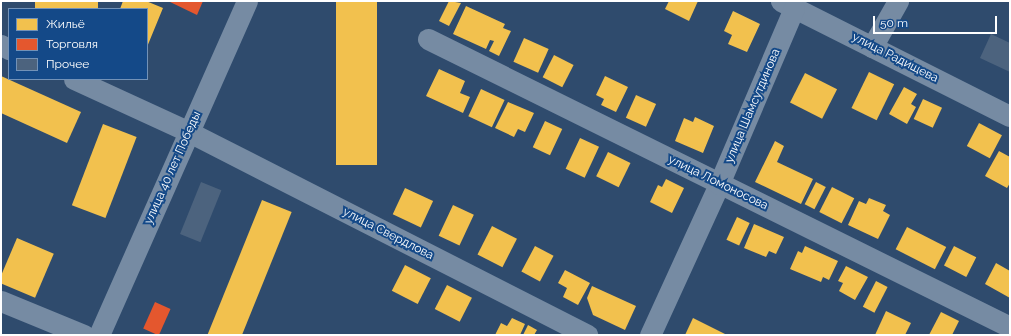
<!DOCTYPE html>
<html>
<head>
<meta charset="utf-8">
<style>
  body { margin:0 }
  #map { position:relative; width:1011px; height:336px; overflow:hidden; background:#2f4b6d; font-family:Raleway,sans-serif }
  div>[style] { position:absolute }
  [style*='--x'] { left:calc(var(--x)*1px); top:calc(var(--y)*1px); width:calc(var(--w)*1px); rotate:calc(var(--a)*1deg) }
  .homes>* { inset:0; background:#f2c14e; transform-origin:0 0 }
  .shops>* { inset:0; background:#e4572e; transform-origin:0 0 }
  .building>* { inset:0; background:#4c637e; transform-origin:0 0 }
  .minor>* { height:21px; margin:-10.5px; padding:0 10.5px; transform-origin:10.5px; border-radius:10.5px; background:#768ba3 }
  span { translate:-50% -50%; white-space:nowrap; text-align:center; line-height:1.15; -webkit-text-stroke:4px #144988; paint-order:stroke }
  .street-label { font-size:12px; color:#fff }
  .frame { position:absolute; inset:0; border:2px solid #fff; pointer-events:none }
  .legend { position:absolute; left:8px; top:8px; width:140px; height:72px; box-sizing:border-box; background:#144988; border:1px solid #7292b8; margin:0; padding:5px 7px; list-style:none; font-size:12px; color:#fff }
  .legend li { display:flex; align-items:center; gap:8px; height:20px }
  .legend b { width:20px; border:1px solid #7292b8 }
  .scale { position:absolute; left:873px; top:16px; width:124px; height:18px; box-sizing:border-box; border:2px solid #fff; border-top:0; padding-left:5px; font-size:12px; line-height:14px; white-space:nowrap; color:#fff; -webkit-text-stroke:3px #144988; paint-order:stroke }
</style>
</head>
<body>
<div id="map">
  <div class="homes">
    <div style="left:35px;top:1px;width:63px;height:9px"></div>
    <div style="clip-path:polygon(123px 1px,146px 1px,163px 8px,147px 47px,147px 9px,120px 9px)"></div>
    <div style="left:336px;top:1px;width:41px;height:164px"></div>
    <div style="clip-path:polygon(449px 1px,461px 3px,449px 26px,439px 21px)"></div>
    <div style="clip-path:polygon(669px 1px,698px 1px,689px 21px,665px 9px)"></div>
    <div style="clip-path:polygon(466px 6px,505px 24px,503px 28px,511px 31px,499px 56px,489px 51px,494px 41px,490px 40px,486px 49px,453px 34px)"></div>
    <div style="clip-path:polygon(733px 11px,760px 24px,747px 52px,728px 44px,732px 35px,724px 31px)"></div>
    <div style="left:524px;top:38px;width:27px;height:26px;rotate:24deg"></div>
    <div style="left:554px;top:55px;width:22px;height:25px;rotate:27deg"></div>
    <div style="clip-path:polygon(439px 69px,465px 81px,460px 93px,470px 97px,463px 113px,426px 96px)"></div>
    <div style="left:869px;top:72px;width:28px;height:40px;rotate:26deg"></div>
    <div style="left:805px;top:73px;width:36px;height:33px;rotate:27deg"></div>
    <div style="clip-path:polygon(1px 76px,81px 112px,67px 143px,1px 113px)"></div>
    <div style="clip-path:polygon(605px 76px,628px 87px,616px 112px,601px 105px,604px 99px,596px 95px)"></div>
    <div style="clip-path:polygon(904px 87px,917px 94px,911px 104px,916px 107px,907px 124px,889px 114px)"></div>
    <div style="left:481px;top:89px;width:26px;height:30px;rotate:25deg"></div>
    <div style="left:636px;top:95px;width:22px;height:25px;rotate:24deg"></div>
    <div style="left:923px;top:99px;width:21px;height:22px;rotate:25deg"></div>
    <div style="clip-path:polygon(508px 102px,534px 113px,525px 132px,518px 129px,514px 137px,495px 128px)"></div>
    <div style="clip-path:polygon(695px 117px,714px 126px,703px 153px,675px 141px,684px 118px,693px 122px)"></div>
    <div style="left:545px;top:121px;width:19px;height:29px;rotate:25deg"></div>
    <div style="left:979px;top:123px;width:26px;height:26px;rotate:28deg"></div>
    <div style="left:103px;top:124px;width:36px;height:87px;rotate:21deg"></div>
    <div style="left:580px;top:138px;width:21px;height:34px;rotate:25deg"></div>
    <div style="clip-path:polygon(775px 141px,784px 146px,777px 162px,813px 179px,801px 204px,755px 182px)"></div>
    <div style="clip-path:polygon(999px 151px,1010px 157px,1010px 183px,1007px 188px,985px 176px)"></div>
    <div style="left:608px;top:152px;width:25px;height:27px;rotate:26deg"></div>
    <div style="clip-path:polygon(666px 179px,684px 188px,672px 213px,650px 202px,658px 185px,662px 187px)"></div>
    <div style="left:816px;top:182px;width:11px;height:25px;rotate:27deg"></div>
    <div style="left:832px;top:187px;width:25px;height:28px;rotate:27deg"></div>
    <div style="left:405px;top:188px;width:31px;height:29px;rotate:25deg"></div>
    <div style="clip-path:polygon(869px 198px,886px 205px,883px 211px,890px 215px,878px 239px,848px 225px,859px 201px,866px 204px)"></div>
    <div style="left:262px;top:200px;width:32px;height:146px;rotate:22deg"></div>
    <div style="left:453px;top:205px;width:23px;height:34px;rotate:25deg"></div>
    <div style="left:737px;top:217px;width:14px;height:25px;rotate:25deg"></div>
    <div style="clip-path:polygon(754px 224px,784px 237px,776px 254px,769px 251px,766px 257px,744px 248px)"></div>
    <div style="left:492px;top:226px;width:28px;height:32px;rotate:27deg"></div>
    <div style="left:907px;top:227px;width:44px;height:25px;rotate:27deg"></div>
    <div style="left:17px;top:238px;width:40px;height:48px;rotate:23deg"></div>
    <div style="left:535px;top:246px;width:21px;height:29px;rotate:28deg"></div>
    <div style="clip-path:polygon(805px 246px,838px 261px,829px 280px,823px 277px,821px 282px,790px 269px,798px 251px,802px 253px)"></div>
    <div style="left:954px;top:246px;width:25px;height:22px;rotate:27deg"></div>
    <div style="clip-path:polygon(996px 263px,1010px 271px,1010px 298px,985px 284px)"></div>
    <div style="left:405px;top:265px;width:29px;height:29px;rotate:27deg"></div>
    <div style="clip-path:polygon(846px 266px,868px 277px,855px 300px,839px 291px,843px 283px,838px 281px)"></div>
    <div style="clip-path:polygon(565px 270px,590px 283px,578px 305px,563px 297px,567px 288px,558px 283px)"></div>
    <div style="left:876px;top:281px;width:13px;height:29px;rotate:27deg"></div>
    <div style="left:447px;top:285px;width:28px;height:27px;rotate:27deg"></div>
    <div style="clip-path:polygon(592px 286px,636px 306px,625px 330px,593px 315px,587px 298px)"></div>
    <div style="clip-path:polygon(886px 311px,911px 323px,905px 335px,875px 335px)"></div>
    <div style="clip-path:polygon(941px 312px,959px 321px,952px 335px,929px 335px)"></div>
    <div style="clip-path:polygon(512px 318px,525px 324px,520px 335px,495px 335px,501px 323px,507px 326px)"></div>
    <div style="clip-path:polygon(693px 318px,727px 335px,685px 335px)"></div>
    <div style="clip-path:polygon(528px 325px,537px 330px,534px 335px,523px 335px)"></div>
  </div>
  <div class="shops">
    <div style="clip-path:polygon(168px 1px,203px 1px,197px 15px)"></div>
    <div style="left:155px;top:302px;width:17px;height:29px;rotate:24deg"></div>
  </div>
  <div class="building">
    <div style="clip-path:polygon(991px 34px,1010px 43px,1010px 72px,980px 58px)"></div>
    <div style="left:201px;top:182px;width:22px;height:56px;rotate:22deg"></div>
  </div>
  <div class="minor">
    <div style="--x:781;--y:1;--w:256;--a:26.7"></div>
    <div style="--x:428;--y:39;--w:649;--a:26.33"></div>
    <div style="--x:1;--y:45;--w:9;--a:27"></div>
    <div style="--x:872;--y:47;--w:53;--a:-60.5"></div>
    <div style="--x:74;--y:79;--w:127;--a:24.7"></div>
    <div style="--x:189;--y:132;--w:447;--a:27"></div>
    <div style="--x:1;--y:301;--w:90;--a:22.3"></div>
    <div style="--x:99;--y:335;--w:365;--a:-66.1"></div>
    <div style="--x:650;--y:335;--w:166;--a:-65.4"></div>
    <div style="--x:719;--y:184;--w:191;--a:-66.9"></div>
  </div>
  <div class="street-label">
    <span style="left:895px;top:58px;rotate:27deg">улица Радищева</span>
    <span style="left:753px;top:106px;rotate:-67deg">улица Шамсутдинова</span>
    <span style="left:173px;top:168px;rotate:-66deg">улица 40 лет Победы</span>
    <span style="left:718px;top:183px;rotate:26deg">улица Ломоносова</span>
    <span style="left:388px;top:234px;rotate:27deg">улица Свердлова</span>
  </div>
  <div class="frame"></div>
  <ul class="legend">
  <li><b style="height:11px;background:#f2c14e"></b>Жильё</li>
  <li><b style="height:11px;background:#e4572e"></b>Торговля</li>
  <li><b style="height:11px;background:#4c637e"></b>Прочее</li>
  </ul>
  <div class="scale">50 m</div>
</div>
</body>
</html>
